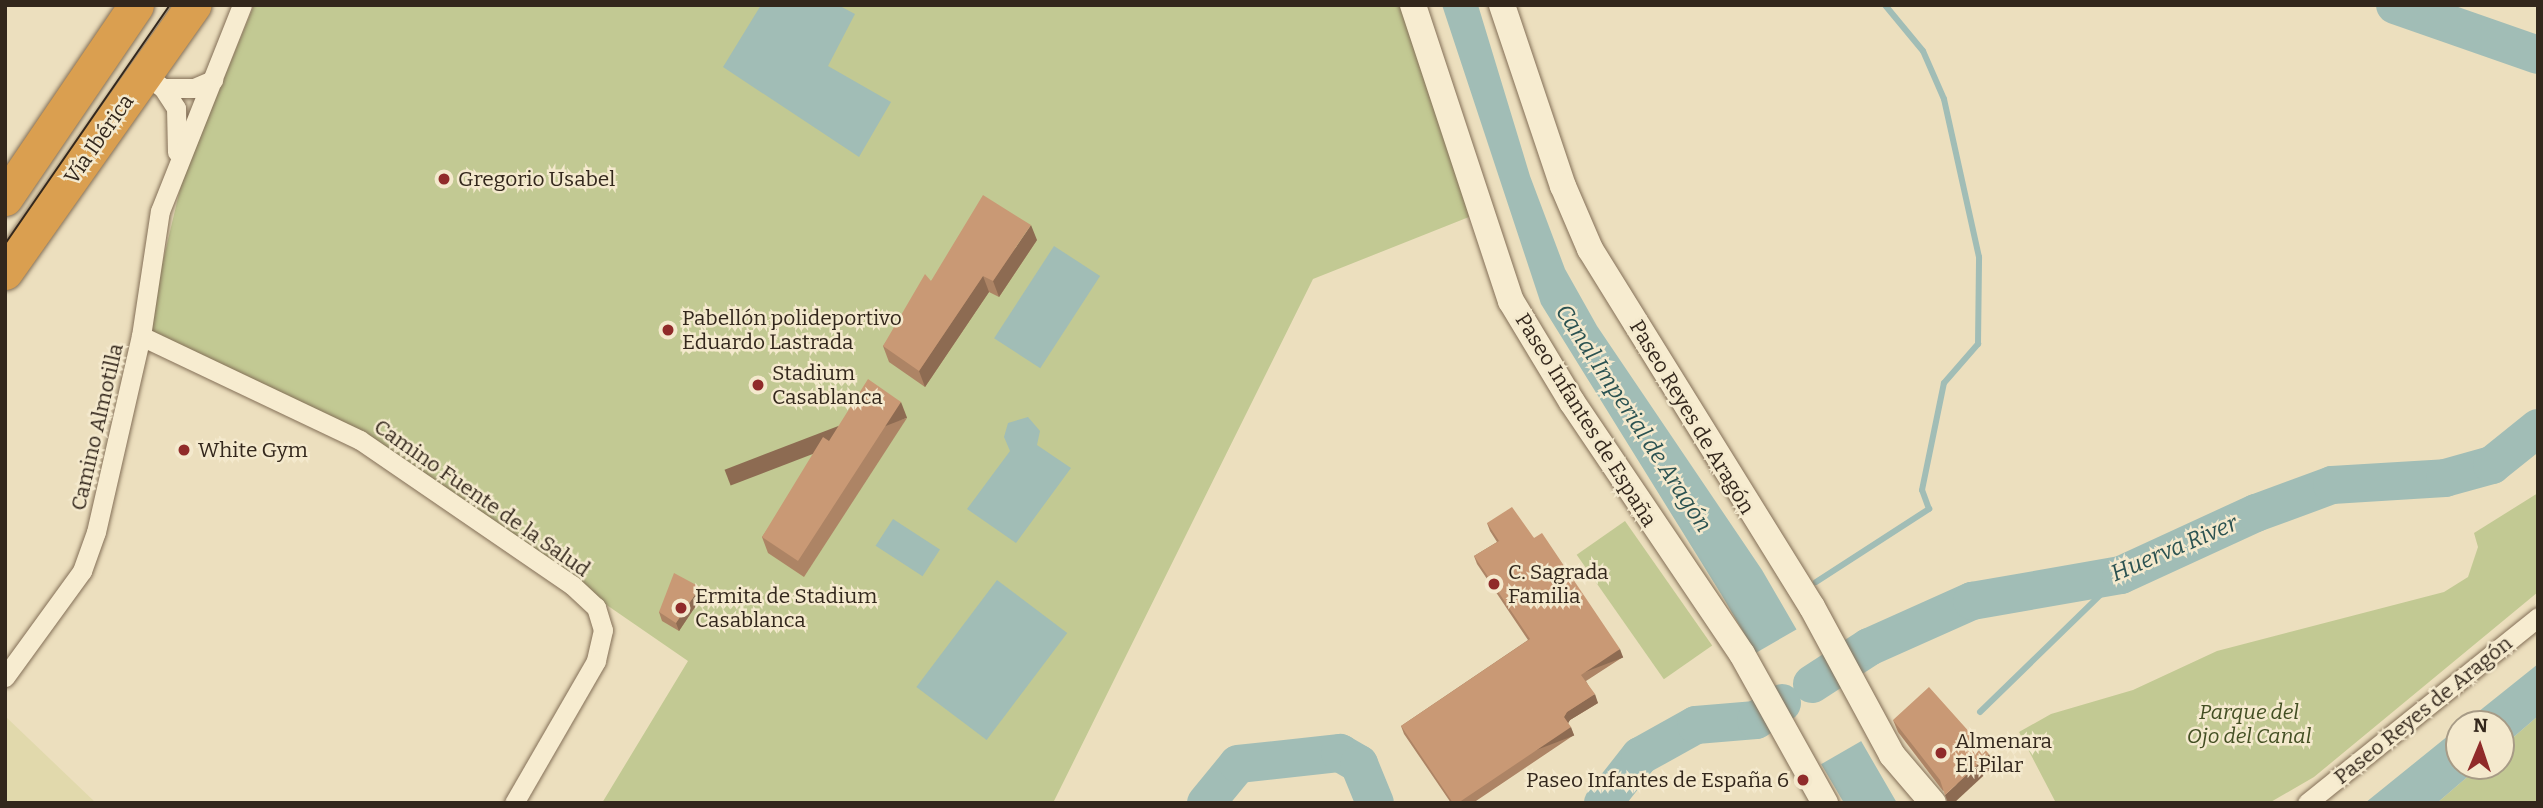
<!DOCTYPE html>
<html>
<head>
<meta charset="utf-8">
<style>
  body { margin:0 }
  #map { position:relative; width:2543px; height:808px; overflow:hidden; background:#ecdfbe; font-family:Bitter,serif }
  div>[style] { position:absolute }
  [style*='--x'] { left:calc(var(--x)*1px); top:calc(var(--y)*1px); width:calc(var(--w)*1px); rotate:calc(var(--a)*1deg) }
  .farmland>* { inset:0; background:#e1d9ac }
  .green>* { inset:0; background:#c2c993; transform-origin:0 0 }
  .water>* { inset:0; background:#a1bdb6; transform-origin:0 0 }
  .pier>* { inset:0; background:#ecdfbe; transform-origin:0 0 }
  .stream>* { height:6px; margin:-3px; padding:0 3px; transform-origin:3px; border-radius:3px; background:#a1bdb6 }
  .river>* { height:38px; margin:-19px; padding:0 19px; transform-origin:19px; border-radius:19px; background:#a1bdb6 }
  .roads { filter:drop-shadow(0 0 2px #836f57) drop-shadow(0 0 2px #836f57) }
  .street>* { height:19px; margin:-9.5px; padding:0 9.5px; transform-origin:9.5px; border-radius:9.5px; background:#f7ecd0 }
  .secondary>* { height:26px; margin:-13px; padding:0 13px; transform-origin:13px; border-radius:13px; background:#f7ecd0 }
  .highway>* { height:35px; margin:-17.5px; padding:0 17.5px; transform-origin:17.5px; border-radius:17.5px; background:#da9f50 }
  .tram>* { height:2px; margin:-1px; padding:0 1px; transform-origin:1px; border-radius:1px; background:#33271c }
  .wall>* { inset:0; background:#ad8465 }
  .shaded-wall>* { inset:0; background:#8d6b52; transform-origin:0 0 }
  .building>* { inset:0; background:#c99975 }
  .dots>* { width:19px; height:19px; translate:-50% -50%; box-sizing:border-box; border:4px solid #f4e9cd; border-radius:50% }
  span { translate:-50% -50%; white-space:nowrap; text-align:center; line-height:1.15; -webkit-text-stroke:5px #f4e9cd; paint-order:stroke }
  .street-label { font-size:21px; color:#33271c }
  .poi-label { font-size:21px; color:#33271c }
  .left { translate:0 -50%; text-align:left }
  .right { translate:-100% -50%; text-align:right }
  .park-label { font-size:21px; color:#434f23; font-style:italic }
  .water-label { font-size:23px; color:#2b5251; font-style:italic }
  .frame { position:absolute; inset:0; border:7px solid #33271c; pointer-events:none }
  .north { position:absolute; left:2445px; top:710px; width:70px; height:70px; box-sizing:border-box; background:#f4e9cd; border:2px solid #a79b86; border-radius:50%; rotate:2deg; font-size:19px; font-weight:700; line-height:28px; text-align:center; color:#33271c }
  .north::after { content:''; display:block; margin:auto; width:24px; height:32px; background:#902b2a; clip-path:polygon(50% 0,100% 100%,50% 72%,0 100%) }
</style>
</head>
<body>
<div id="map">
  <div class="farmland">
    <div style="clip-path:polygon(5px 716px,96px 803px,5px 803px)"></div>
  </div>
  <div class="green">
    <div style="clip-path:polygon(254px 5px,1414px 5px,1474px 215px,1313px 279px,1053px 803px,602px 803px,688px 661px,364px 438px,146px 332px,182px 181px)"></div>
    <div style="clip-path:polygon(2538px 493px,2538px 592px,2314px 777px,2269px 803px,2056px 803px,2019px 732px,2051px 714px,2133px 690px,2217px 651px,2444px 592px,2468px 577px,2478px 547px,2474px 533px)"></div>
    <div style="left:1625px;top:521px;width:152px;height:59px;rotate:55deg"></div>
    <div style="clip-path:polygon(2538px 716px,2538px 803px,2437px 803px,2480px 766px,2501px 766px,2501px 748px)"></div>
  </div>
  <div class="water">
    <div style="clip-path:polygon(761px 5px,838px 5px,855px 14px,828px 66px,891px 102px,859px 157px,723px 67px)"></div>
    <div style="clip-path:polygon(1442px 5px,1478px 5px,1530px 176px,1565px 269px,1597px 326px,1762px 570px,1897px 803px,1844px 803px,1721px 594px,1541px 304px)"></div>
    <div style="left:1054px;top:246px;width:55px;height:110px;rotate:33deg"></div>
    <div style="clip-path:polygon(1028px 417px,1040px 431px,1037px 445px,1071px 468px,1016px 543px,967px 509px,1010px 451px,1004px 437px,1008px 423px)"></div>
    <div style="left:893px;top:519px;width:56px;height:32px;rotate:33deg"></div>
    <div style="left:997px;top:580px;width:88px;height:134px;rotate:37deg"></div>
    <div style="clip-path:polygon(2538px 664px,2538px 716px,2501px 748px,2501px 724px,2463px 724px)"></div>
    <div style="clip-path:polygon(2459px 727px,2459px 766px,2480px 766px,2437px 803px,2365px 803px)"></div>
  </div>
  <div class="pier">
    <div style="left:1799px;top:628px;width:129px;height:54px;rotate:60deg"></div>
  </div>
  <div class="stream">
    <div style="--x:1816;--y:582;--w:135;--a:-32.9"></div>
    <div style="--x:1929;--y:509;--w:20;--a:-110"></div>
    <div style="--x:1922;--y:490;--w:109;--a:-78.4"></div>
    <div style="--x:1944;--y:383;--w:52;--a:-48.9"></div>
    <div style="--x:1978;--y:344;--w:87;--a:-89.3"></div>
    <div style="--x:1979;--y:257;--w:162;--a:-102.5"></div>
    <div style="--x:1944;--y:99;--w:52;--a:-113.6"></div>
    <div style="--x:1923;--y:51;--w:60;--a:-129.6"></div>
    <div style="--x:1980;--y:712;--w:197;--a:-44.2"></div>
  </div>
  <div class="river">
    <div style="--x:2395;--y:5;--w:151;--a:19.3"></div>
    <div style="--x:1812;--y:684;--w:68;--a:-33"></div>
    <div style="--x:1869;--y:647;--w:113;--a:-24.1"></div>
    <div style="--x:1972;--y:601;--w:151;--a:-9.9"></div>
    <div style="--x:2121;--y:575;--w:149;--a:-24.7"></div>
    <div style="--x:2256;--y:513;--w:81;--a:-20.2"></div>
    <div style="--x:2332;--y:485;--w:113;--a:-3.5"></div>
    <div style="--x:2445;--y:478;--w:49;--a:-15.5"></div>
    <div style="--x:2492;--y:465;--w:59;--a:-38.8"></div>
    <div style="--x:1206;--y:803;--w:50;--a:-50.6"></div>
    <div style="--x:1238;--y:764;--w:103;--a:-6.2"></div>
    <div style="--x:1340;--y:753;--w:22;--a:30"></div>
    <div style="--x:1359;--y:764;--w:42;--a:67.7"></div>
    <div style="--x:1603;--y:803;--w:60;--a:-51.8"></div>
    <div style="--x:1640;--y:756;--w:64;--a:-29"></div>
    <div style="--x:1696;--y:725;--w:60;--a:-4.8"></div>
    <div style="--x:1756;--y:720;--w:31;--a:-33"></div>
  </div>
  <div class="roads">
    <div class="street">
      <div style="--x:144;--y:75;--w:23;--a:34"></div>
      <div style="--x:163;--y:88;--w:24;--a:57"></div>
      <div style="--x:176;--y:108;--w:44;--a:88.7"></div>
      <div style="--x:163;--y:88;--w:31;--a:0"></div>
      <div style="--x:194;--y:88;--w:21;--a:-23"></div>
      <div style="--x:141;--y:336;--w:242;--a:25.4"></div>
      <div style="--x:360;--y:440;--w:257;--a:34.4"></div>
      <div style="--x:572;--y:585;--w:33;--a:43"></div>
      <div style="--x:596;--y:607;--w:24;--a:73"></div>
      <div style="--x:603;--y:630;--w:32;--a:103"></div>
      <div style="--x:596;--y:661;--w:164;--a:120"></div>
      <div style="--x:5;--y:677;--w:131;--a:-54"></div>
      <div style="--x:82;--y:571;--w:41;--a:-70.3"></div>
      <div style="--x:96;--y:532;--w:201;--a:-77.1"></div>
      <div style="--x:141;--y:336;--w:126;--a:-81.4"></div>
      <div style="--x:160;--y:211;--w:222;--a:-68.3"></div>
      <div style="--x:2307;--y:803;--w:297;--a:-38.8"></div>
    </div>
    <div class="secondary">
      <div style="--x:1413;--y:5;--w:312;--a:71.7"></div>
      <div style="--x:1511;--y:301;--w:118;--a:58.9"></div>
      <div style="--x:1572;--y:402;--w:304;--a:56"></div>
      <div style="--x:1742;--y:654;--w:171;--a:60.9"></div>
      <div style="--x:1502;--y:5;--w:191;--a:71.4"></div>
      <div style="--x:1563;--y:186;--w:69;--a:66.8"></div>
      <div style="--x:1590;--y:249;--w:421;--a:58.2"></div>
      <div style="--x:1812;--y:607;--w:168;--a:61.6"></div>
      <div style="--x:1892;--y:755;--w:63;--a:49.5"></div>
    </div>
    <div class="highway">
      <div style="--x:5;--y:198;--w:233;--a:-55.8"></div>
      <div style="--x:5;--y:272;--w:327;--a:-54.8"></div>
    </div>
  </div>
  <div class="tram">
    <div style="--x:5;--y:244;--w:290;--a:-55.4"></div>
  </div>
  <div class="wall">
    <div style="clip-path:polygon(1037px 240px,999px 297px,989px 292px,925px 387px,889px 362px,883px 346px,931px 281px)"></div>
    <div style="clip-path:polygon(907px 418px,804px 577px,768px 553px,762px 537px,829px 441px)"></div>
    <div style="clip-path:polygon(1487px 523px,1534px 538px,1623px 657px,1586px 681px,1598px 703px,1570px 720px,1568px 723px,1574px 735px,1473px 803px,1451px 803px,1404px 734px,1401px 726px,1528px 640px,1477px 564px,1474px 556px,1497px 542px,1490px 531px)"></div>
    <div style="clip-path:polygon(703px 595px,679px 631px,662px 621px,659px 612px)"></div>
    <div style="clip-path:polygon(1893px 720px,1994px 766px,1943px 791px,1898px 732px)"></div>
  </div>
  <div class="shaded-wall">
    <div style="clip-path:polygon(1031px 225px,1037px 240px,999px 297px,993px 281px)"></div>
    <div style="clip-path:polygon(983px 276px,989px 292px,925px 387px,919px 371px)"></div>
    <div style="left:901px;top:402px;width:17px;height:189px;rotate:69deg"></div>
    <div style="clip-path:polygon(700px 587px,703px 595px,679px 631px,676px 623px)"></div>
    <div style="left:1620px;top:649px;width:9px;height:47px;rotate:69deg"></div>
    <div style="clip-path:polygon(1595px 694px,1598px 703px,1570px 720px,1567px 725px,1564px 717px,1567px 712px)"></div>
    <div style="left:1571px;top:727px;width:9px;height:136px;rotate:69deg"></div>
    <div style="clip-path:polygon(1989px 754px,1994px 766px,1954px 803px,1948px 803px,1945px 795px)"></div>
  </div>
  <div class="building">
    <div style="clip-path:polygon(983px 195px,1031px 225px,993px 281px,983px 276px,919px 371px,883px 346px,925px 274px,931px 281px)"></div>
    <div style="clip-path:polygon(868px 379px,901px 402px,798px 561px,762px 537px,823px 437px,829px 441px)"></div>
    <div style="clip-path:polygon(1512px 507px,1534px 538px,1542px 533px,1620px 649px,1581px 675px,1595px 694px,1567px 712px,1564px 717px,1571px 727px,1458px 803px,1453px 803px,1401px 726px,1530px 639px,1474px 556px,1499px 541px,1487px 523px)"></div>
    <div style="clip-path:polygon(674px 573px,700px 587px,676px 623px,659px 612px)"></div>
    <div style="clip-path:polygon(1929px 687px,1989px 754px,1945px 795px,1940px 780px,1893px 720px)"></div>
  </div>
  <div class="dots">
    <div style="left:444px;top:179px;background:#902b2a"></div>
    <div style="left:668px;top:330px;background:#902b2a"></div>
    <div style="left:758px;top:385px;background:#902b2a"></div>
    <div style="left:184px;top:450px;background:#902b2a"></div>
    <div style="left:1494px;top:584px;background:#902b2a"></div>
    <div style="left:681px;top:608px;background:#902b2a"></div>
    <div style="left:1941px;top:753px;background:#902b2a"></div>
    <div style="left:1803px;top:780px;background:#902b2a"></div>
  </div>
  <div class="street-label">
    <span style="left:99px;top:139px;rotate:-55deg">Vía Ibérica</span>
    <span style="left:1692px;top:417px;rotate:59deg">Paseo Reyes de Aragón</span>
    <span style="left:1586px;top:420px;rotate:58deg">Paseo Infantes de España</span>
    <span style="left:97px;top:427px;rotate:-77deg">Camino Almotilla</span>
    <span style="left:482px;top:498px;rotate:35deg">Camino Fuente de la Salud</span>
    <span style="left:2423px;top:710px;rotate:-39deg">Paseo Reyes de Aragón</span>
  </div>
  <div class="poi-label">
    <span class="left" style="left:458px;top:179px">Gregorio Usabel</span>
    <span class="left" style="left:682px;top:330px">Pabellón polideportivo<br>Eduardo Lastrada</span>
    <span class="left" style="left:772px;top:385px">Stadium<br>Casablanca</span>
    <span class="left" style="left:198px;top:450px">White Gym</span>
    <span class="left" style="left:1508px;top:584px">C. Sagrada<br>Familia</span>
    <span class="left" style="left:695px;top:608px">Ermita de Stadium<br>Casablanca</span>
    <span class="left" style="left:1955px;top:753px">Almenara<br>El Pilar</span>
    <span class="right" style="left:1789px;top:780px">Paseo Infantes de España 6</span>
  </div>
  <div class="park-label">
    <span style="left:2249px;top:724px">Parque del<br>Ojo del Canal</span>
  </div>
  <div class="water-label">
    <span style="left:1634px;top:418px;rotate:57deg">Canal Imperial de Aragón</span>
    <span style="left:2174px;top:548px;rotate:-23deg">Huerva River</span>
  </div>
  <div class="frame"></div>
  <div class="north">N</div>
</div>
</body>
</html>
